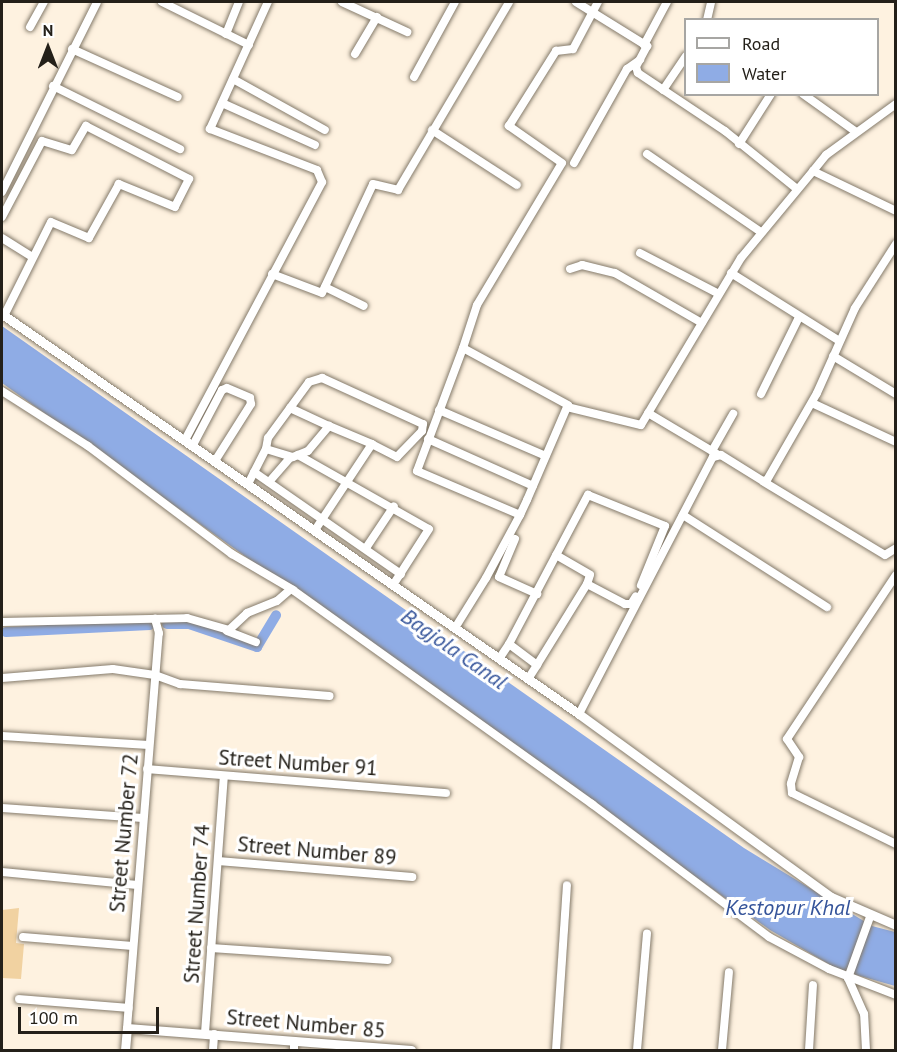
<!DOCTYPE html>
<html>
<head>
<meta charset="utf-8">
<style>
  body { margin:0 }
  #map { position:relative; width:897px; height:1052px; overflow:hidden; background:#fef2e0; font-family:"PT Sans",sans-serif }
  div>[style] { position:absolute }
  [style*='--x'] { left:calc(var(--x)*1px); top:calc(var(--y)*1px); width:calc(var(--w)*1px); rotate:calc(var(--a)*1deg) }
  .green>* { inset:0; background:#f1d2a1 }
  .water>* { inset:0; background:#8face5 }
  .canal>* { height:10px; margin:-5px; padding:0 5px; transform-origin:5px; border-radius:5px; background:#8face5 }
  .roads { filter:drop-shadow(0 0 2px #847a6a) drop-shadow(0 0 2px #847a6a) }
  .minor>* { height:8px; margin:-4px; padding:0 4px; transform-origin:4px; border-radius:4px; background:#fff }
  .tertiary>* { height:9px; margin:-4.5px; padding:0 4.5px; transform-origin:4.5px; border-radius:4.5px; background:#fff }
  span { translate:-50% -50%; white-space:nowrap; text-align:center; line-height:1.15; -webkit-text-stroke:6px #fff; paint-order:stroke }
  .street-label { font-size:21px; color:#242019 }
  .water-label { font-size:22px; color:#35549a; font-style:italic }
  .frame { position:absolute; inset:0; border:3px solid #242019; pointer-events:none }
  .legend { position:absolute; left:684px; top:18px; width:195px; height:78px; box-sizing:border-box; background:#fff; border:2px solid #a7a6a3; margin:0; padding:8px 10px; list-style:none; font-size:18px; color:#242019 }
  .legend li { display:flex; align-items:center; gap:12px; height:30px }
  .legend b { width:30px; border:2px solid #a7a6a3 }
  .north { position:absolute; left:18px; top:18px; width:60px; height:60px; -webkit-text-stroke:4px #fff; paint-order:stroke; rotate:0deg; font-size:16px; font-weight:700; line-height:24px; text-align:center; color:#242019 }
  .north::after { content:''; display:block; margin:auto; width:21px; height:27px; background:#242019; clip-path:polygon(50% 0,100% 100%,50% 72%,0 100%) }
  .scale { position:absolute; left:18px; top:1007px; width:141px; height:27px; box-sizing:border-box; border:3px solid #242019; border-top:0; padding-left:8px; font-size:18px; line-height:21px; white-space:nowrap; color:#242019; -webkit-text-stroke:4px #fff; paint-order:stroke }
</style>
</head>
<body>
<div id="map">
  <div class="green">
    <div style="clip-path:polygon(19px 908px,16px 943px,24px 944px,21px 979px,2px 978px,2px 910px)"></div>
  </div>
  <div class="water">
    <div style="clip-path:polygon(2px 326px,744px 848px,872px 926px,895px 932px,895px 986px,839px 970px,770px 930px,2px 383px)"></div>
  </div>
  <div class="canal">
    <div style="--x:167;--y:624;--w:22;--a:0"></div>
    <div style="--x:189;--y:624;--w:72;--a:18.7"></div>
    <div style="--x:257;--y:647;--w:37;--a:-59"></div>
    <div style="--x:6;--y:632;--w:144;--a:-2.8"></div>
  </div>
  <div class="roads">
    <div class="minor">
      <div style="--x:162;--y:2;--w:97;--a:26.3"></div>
      <div style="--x:342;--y:2;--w:72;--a:24.8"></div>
      <div style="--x:576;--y:2;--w:84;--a:31.8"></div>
      <div style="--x:647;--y:46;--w:24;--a:118"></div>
      <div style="--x:636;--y:67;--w:6;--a:72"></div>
      <div style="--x:638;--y:73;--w:105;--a:33.7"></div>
      <div style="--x:725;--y:131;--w:91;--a:38.8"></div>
      <div style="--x:707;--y:20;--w:18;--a:-77"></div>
      <div style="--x:30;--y:27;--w:29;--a:-61"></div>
      <div style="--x:226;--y:34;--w:35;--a:-68"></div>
      <div style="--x:644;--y:45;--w:49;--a:-61.9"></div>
      <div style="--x:72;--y:49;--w:116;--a:24.4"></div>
      <div style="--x:355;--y:54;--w:43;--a:-59.3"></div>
      <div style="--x:414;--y:77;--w:85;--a:-61.3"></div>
      <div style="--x:233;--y:79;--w:105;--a:29"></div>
      <div style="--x:53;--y:86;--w:142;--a:26.4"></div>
      <div style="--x:663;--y:90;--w:41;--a:-55.9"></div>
      <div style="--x:803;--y:94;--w:65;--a:35.6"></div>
      <div style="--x:222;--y:103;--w:102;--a:24.3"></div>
      <div style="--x:432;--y:130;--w:101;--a:32.9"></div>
      <div style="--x:739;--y:144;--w:59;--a:-57.4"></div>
      <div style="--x:647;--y:154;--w:138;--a:34.4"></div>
      <div style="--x:574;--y:163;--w:108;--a:-60.6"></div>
      <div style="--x:627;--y:69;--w:16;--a:-35"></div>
      <div style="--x:813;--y:171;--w:21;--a:-51"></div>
      <div style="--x:826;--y:155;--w:87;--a:-36.1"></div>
      <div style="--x:2;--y:192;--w:212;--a:-63.4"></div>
      <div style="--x:2;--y:217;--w:86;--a:-62.2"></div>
      <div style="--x:42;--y:141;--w:31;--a:17"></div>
      <div style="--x:72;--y:150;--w:28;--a:-60"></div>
      <div style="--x:86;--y:126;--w:116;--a:27.2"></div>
      <div style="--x:189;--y:179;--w:31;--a:117"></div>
      <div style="--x:175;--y:207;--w:61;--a:-157.7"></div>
      <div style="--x:119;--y:184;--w:62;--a:119.1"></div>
      <div style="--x:89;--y:238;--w:41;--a:-157.2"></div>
      <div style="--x:51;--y:222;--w:105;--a:116.6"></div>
      <div style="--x:2;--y:238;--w:36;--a:32"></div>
      <div style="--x:640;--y:253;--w:89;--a:27.4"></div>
      <div style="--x:570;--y:269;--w:13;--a:-18"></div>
      <div style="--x:582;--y:265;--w:34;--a:14"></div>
      <div style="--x:615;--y:273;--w:100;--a:29.9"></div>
      <div style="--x:731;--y:273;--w:126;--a:32.1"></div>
      <div style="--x:272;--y:274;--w:53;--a:20.8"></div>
      <div style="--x:322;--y:293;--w:120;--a:-64.9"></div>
      <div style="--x:373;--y:184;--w:26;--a:13"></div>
      <div style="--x:398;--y:190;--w:218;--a:-59.4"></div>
      <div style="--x:325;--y:287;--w:43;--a:26"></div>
      <div style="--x:463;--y:348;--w:45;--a:-72"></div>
      <div style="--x:477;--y:305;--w:165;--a:-59.1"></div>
      <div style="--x:562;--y:163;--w:65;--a:-145.1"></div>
      <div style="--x:509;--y:126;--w:89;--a:-57.9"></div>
      <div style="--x:556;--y:51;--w:17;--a:-7"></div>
      <div style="--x:573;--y:49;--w:53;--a:-62"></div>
      <div style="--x:833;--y:356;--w:74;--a:31.1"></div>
      <div style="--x:2;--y:391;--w:102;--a:32.6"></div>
      <div style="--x:88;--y:446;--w:180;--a:36.9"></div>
      <div style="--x:232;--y:554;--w:71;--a:30.5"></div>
      <div style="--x:293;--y:590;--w:368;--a:35.6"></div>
      <div style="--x:592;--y:804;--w:221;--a:36.9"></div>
      <div style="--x:769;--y:937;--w:68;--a:28.1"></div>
      <div style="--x:829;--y:969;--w:72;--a:21.2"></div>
      <div style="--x:761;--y:394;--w:86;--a:-63.7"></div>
      <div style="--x:812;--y:403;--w:93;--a:24.9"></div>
      <div style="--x:567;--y:407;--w:76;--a:13.7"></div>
      <div style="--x:641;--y:425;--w:195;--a:-59.1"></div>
      <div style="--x:741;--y:258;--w:113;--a:-50.4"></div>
      <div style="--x:813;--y:171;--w:92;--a:25.7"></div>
      <div style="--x:290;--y:408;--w:43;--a:24.8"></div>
      <div style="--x:439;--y:410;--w:116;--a:23.3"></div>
      <div style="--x:648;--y:413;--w:80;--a:30.7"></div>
      <div style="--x:428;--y:439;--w:115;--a:24.1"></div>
      <div style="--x:185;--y:440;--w:292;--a:-62"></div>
      <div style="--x:322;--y:182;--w:13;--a:-113"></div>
      <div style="--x:317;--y:170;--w:115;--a:-159"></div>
      <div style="--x:210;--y:129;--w:140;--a:-65.5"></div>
      <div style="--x:193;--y:445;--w:62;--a:-62.2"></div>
      <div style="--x:222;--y:390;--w:5;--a:-22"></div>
      <div style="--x:227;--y:388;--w:25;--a:23"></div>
      <div style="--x:250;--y:398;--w:6;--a:81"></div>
      <div style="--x:251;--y:404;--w:67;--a:122.3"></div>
      <div style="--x:266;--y:449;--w:11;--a:-80"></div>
      <div style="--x:268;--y:438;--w:69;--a:-53.8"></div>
      <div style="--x:309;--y:382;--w:14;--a:-17"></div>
      <div style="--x:322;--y:378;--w:111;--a:24.5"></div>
      <div style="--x:423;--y:424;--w:7;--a:98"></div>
      <div style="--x:422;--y:431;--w:36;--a:134"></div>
      <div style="--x:397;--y:457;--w:28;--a:-153"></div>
      <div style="--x:712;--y:451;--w:43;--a:-60.4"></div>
      <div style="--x:298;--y:455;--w:150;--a:29.5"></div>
      <div style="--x:429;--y:529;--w:67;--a:122.7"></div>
      <div style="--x:254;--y:472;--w:179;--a:34.8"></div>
      <div style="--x:269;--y:482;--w:32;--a:-49"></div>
      <div style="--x:764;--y:482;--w:141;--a:31.1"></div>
      <div style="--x:885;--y:555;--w:13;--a:-32"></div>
      <div style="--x:248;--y:484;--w:39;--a:-63"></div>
      <div style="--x:266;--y:449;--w:28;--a:17"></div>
      <div style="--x:293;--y:457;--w:16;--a:-22"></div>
      <div style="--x:308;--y:451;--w:33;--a:-50"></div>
      <div style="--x:329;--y:426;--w:47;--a:22.7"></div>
      <div style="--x:372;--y:444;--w:103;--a:123.5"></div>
      <div style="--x:683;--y:515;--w:171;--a:32.6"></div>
      <div style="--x:515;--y:539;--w:41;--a:112.8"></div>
      <div style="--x:499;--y:577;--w:42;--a:24.1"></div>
      <div style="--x:366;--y:548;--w:50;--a:-56.3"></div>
      <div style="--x:556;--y:555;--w:39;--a:30"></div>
      <div style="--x:590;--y:575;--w:9;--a:108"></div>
      <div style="--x:587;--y:584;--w:43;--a:27.8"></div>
      <div style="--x:625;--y:604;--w:6;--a:0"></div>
      <div style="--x:631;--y:604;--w:9;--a:-58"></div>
      <div style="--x:896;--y:575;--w:197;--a:123.6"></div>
      <div style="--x:787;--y:739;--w:22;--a:56"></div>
      <div style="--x:799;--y:757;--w:28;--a:107"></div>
      <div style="--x:791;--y:784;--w:9;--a:84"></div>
      <div style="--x:792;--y:793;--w:116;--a:26.1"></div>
      <div style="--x:2;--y:622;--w:185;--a:-1.2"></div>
      <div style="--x:187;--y:618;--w:44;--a:15.9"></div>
      <div style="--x:229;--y:630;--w:25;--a:-43"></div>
      <div style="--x:247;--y:613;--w:32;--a:-22"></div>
      <div style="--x:277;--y:601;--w:18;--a:-41"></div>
      <div style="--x:455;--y:628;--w:59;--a:-58.2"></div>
      <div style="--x:486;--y:578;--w:72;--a:-61.6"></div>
      <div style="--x:520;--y:515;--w:17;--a:-65"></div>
      <div style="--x:527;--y:500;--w:103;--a:-66.7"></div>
      <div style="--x:568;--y:405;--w:119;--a:-151.5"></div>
      <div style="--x:463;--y:348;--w:131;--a:110.5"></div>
      <div style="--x:417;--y:471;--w:112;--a:23.1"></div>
      <div style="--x:227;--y:631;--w:31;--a:21"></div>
      <div style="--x:499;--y:659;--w:18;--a:-56"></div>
      <div style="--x:537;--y:665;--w:95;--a:-58.3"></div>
      <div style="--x:2;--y:678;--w:111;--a:-4.6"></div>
      <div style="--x:113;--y:669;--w:42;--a:8.1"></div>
      <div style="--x:155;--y:675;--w:27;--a:20"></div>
      <div style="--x:180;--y:684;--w:150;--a:4.6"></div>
      <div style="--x:528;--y:679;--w:17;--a:-57"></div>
      <div style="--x:537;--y:665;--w:35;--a:-143"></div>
      <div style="--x:509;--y:644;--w:169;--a:-62.1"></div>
      <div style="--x:588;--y:495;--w:83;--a:21.9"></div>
      <div style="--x:665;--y:526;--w:64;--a:112.1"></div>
      <div style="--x:579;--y:714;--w:290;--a:-62.5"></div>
      <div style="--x:713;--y:457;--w:8;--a:-14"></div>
      <div style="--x:721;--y:455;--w:49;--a:31.8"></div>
      <div style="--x:763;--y:481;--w:4;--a:-14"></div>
      <div style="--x:767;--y:480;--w:100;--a:-60.1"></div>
      <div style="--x:817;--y:393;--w:93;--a:-65.9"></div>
      <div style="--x:855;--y:308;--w:76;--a:-57.4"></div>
      <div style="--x:2;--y:736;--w:147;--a:3.5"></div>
      <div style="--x:147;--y:769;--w:300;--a:4.6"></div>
      <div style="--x:2;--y:808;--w:141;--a:4.1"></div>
      <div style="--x:218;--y:861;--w:195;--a:4.7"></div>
      <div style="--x:2;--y:872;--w:136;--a:5.5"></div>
      <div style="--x:23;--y:937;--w:110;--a:4.7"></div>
      <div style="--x:211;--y:948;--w:177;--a:3.9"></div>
      <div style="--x:19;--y:999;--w:110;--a:4.7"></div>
      <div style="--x:127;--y:1028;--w:396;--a:-85.4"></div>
      <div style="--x:159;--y:633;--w:15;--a:-106"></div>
      <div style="--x:205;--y:1033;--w:257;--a:-85.8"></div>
      <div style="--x:213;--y:1050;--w:16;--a:-86"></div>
      <div style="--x:294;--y:1050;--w:9;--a:-90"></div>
      <div style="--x:556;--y:1050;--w:165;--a:-86.2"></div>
      <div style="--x:637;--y:1050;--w:117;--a:-85.1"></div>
      <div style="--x:722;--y:1050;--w:78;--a:-84.9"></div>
      <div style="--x:809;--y:1050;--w:65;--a:-86.5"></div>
      <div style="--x:866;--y:1050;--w:36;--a:-93"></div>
      <div style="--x:864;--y:1014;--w:39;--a:-114"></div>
      <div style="--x:848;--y:978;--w:65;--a:-70.2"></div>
    </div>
    <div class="tertiary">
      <div style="--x:2;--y:314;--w:702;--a:34.73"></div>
      <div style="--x:579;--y:714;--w:311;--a:36"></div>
      <div style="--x:831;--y:897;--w:71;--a:23.3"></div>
      <div style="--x:125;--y:1050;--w:22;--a:-85"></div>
      <div style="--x:127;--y:1028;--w:285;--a:4.4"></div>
    </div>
  </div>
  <div class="street-label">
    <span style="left:298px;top:763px;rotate:4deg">Street Number 91</span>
    <span style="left:124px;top:833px;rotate:-85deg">Street Number 72</span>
    <span style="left:317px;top:851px;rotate:5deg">Street Number 89</span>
    <span style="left:197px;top:904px;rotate:-86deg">Street Number 74</span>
    <span style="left:306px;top:1024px;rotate:5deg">Street Number 85</span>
  </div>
  <div class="water-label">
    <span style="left:454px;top:649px;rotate:35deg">Bagjola Canal</span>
    <span style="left:788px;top:908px">Kestopur Khal</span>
  </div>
  <div class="frame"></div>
  <ul class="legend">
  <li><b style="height:8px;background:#fff"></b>Road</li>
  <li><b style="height:16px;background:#8face5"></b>Water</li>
  </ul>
  <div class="north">N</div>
  <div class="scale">100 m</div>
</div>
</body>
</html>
